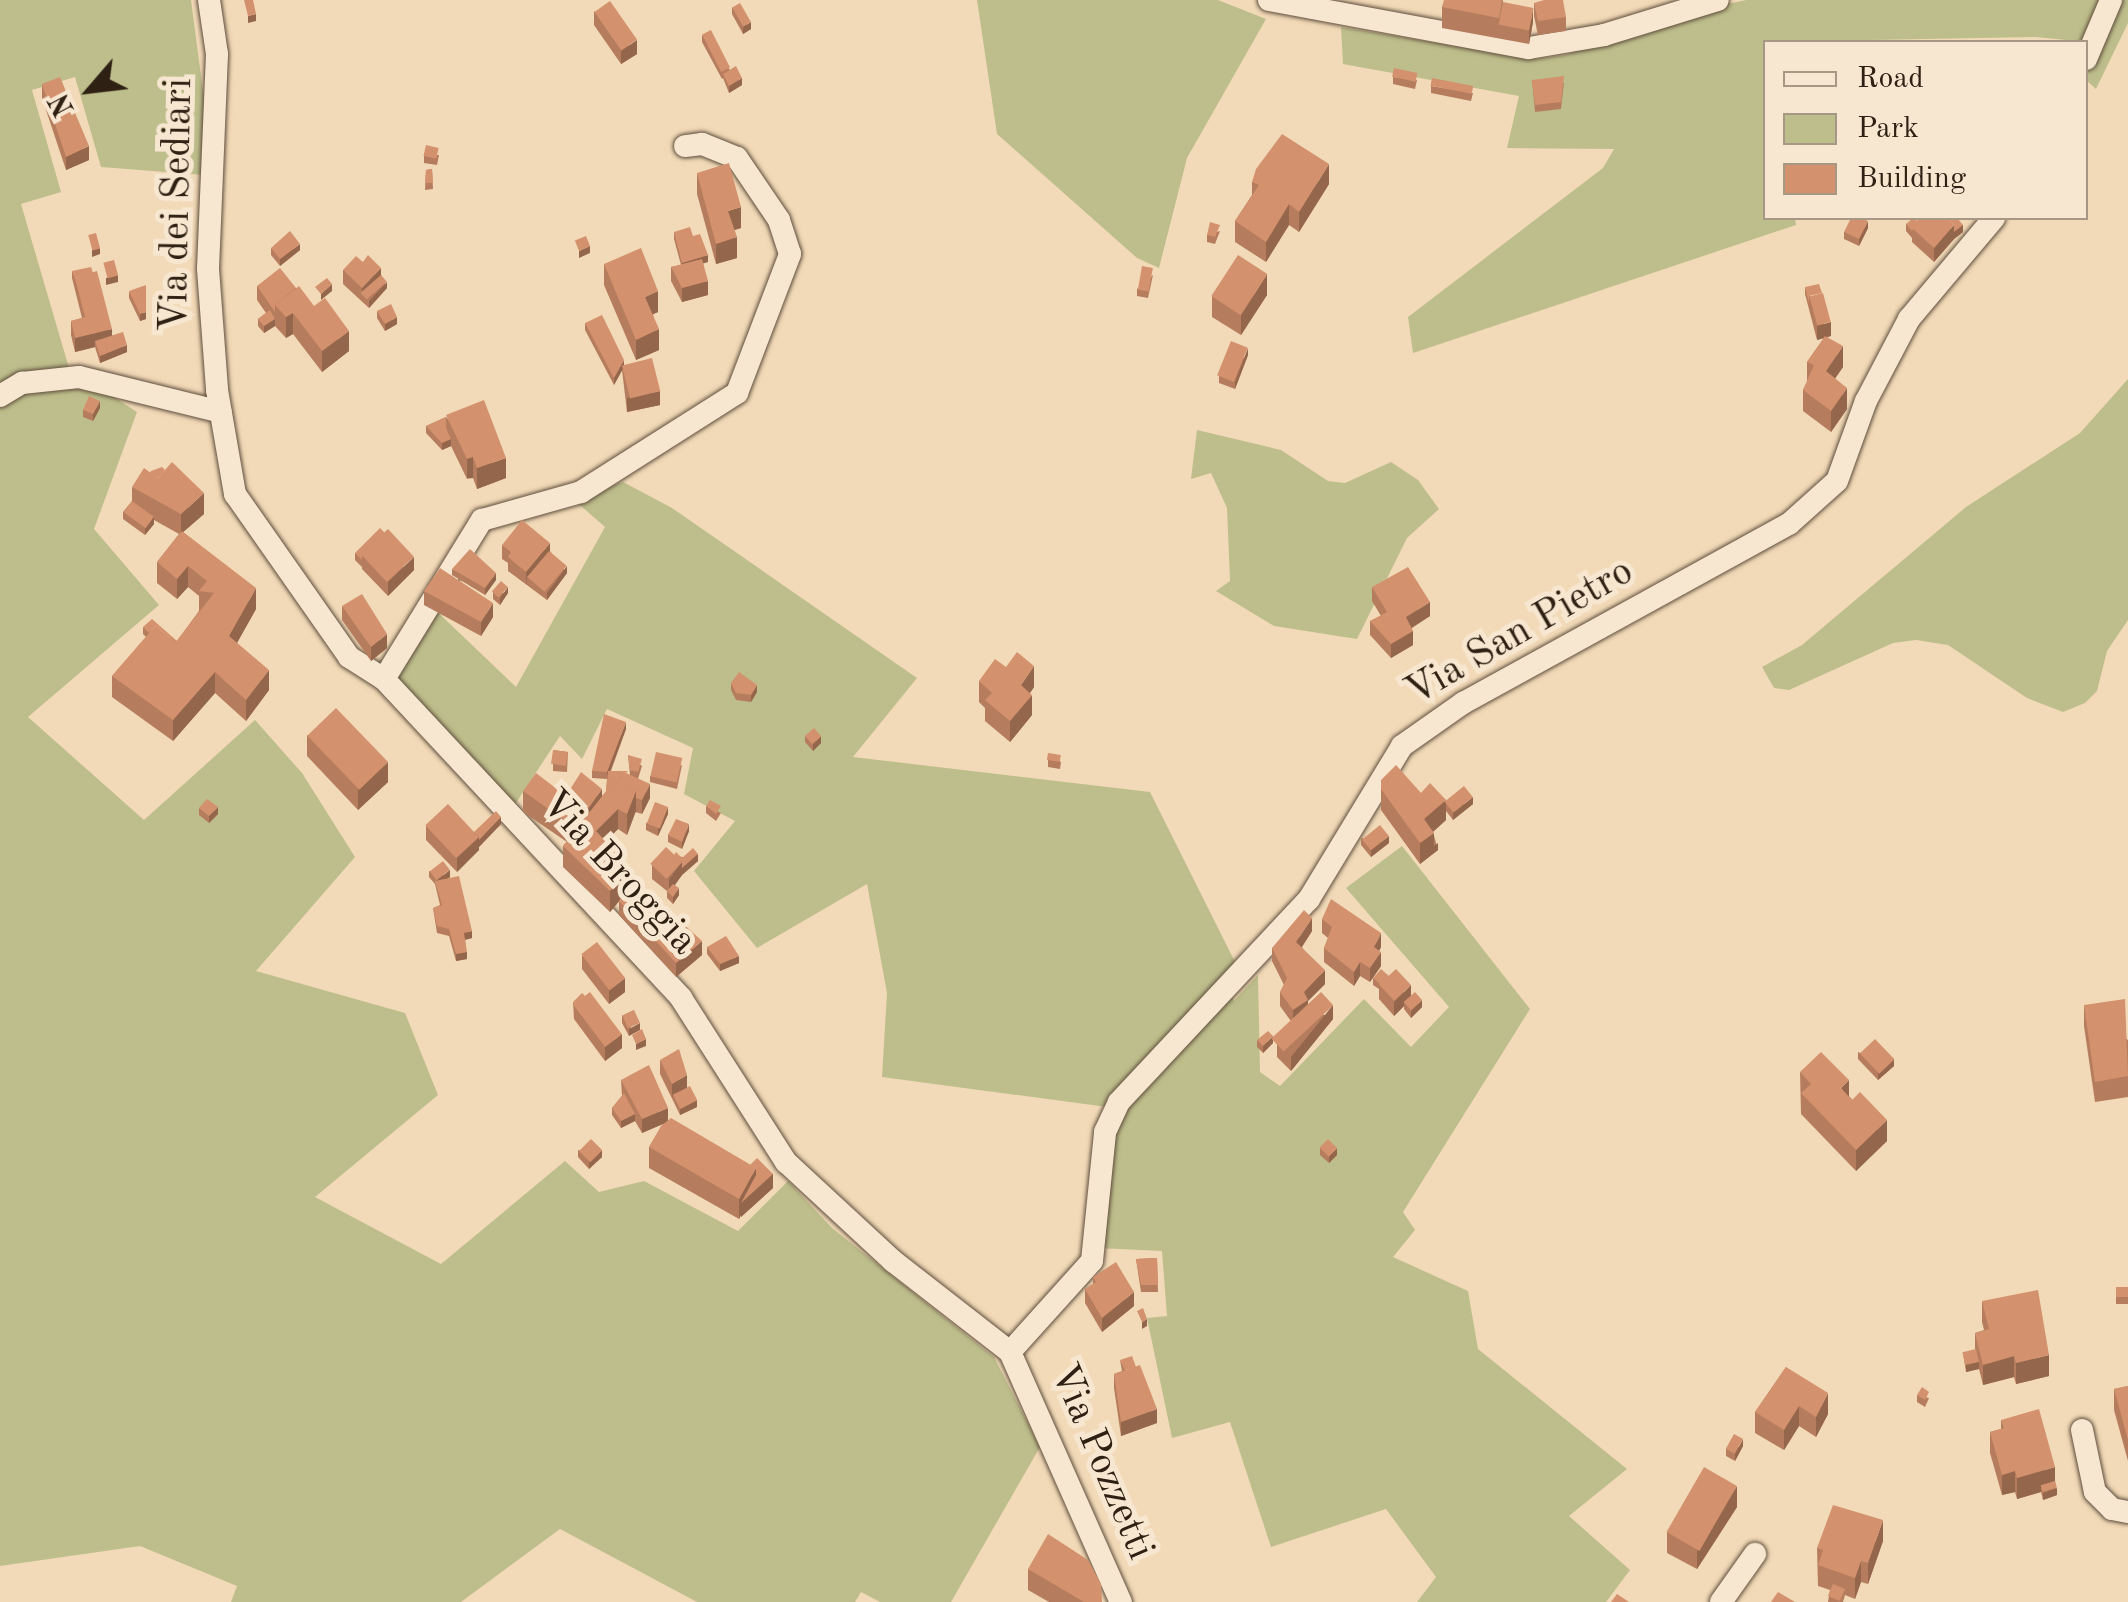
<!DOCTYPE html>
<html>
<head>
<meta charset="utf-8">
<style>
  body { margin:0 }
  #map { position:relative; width:2128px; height:1602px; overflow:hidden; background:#f2dab8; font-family:"Old Standard TT",serif }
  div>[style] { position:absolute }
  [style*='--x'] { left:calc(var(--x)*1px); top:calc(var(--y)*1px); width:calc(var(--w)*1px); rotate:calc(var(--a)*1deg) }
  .green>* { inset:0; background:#bebe8c }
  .roads { filter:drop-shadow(0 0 2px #5f4e3c) drop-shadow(0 0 2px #5f4e3c) }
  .minor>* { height:22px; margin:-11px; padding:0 11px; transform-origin:11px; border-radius:11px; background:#f7e7d1 }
  .wall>* { inset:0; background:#b57d5e; transform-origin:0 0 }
  .shaded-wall>* { inset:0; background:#94664c; transform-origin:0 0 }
  .building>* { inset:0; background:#d3916d; transform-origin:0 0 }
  span { translate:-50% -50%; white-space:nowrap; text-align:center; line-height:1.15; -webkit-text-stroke:10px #f7e7d1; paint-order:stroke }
  .street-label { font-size:40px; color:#2e2012 }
  .legend { position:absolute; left:1763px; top:40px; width:325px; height:180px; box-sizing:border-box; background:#f7e7d1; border:2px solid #a79785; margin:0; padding:12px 18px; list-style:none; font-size:30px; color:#2e2012 }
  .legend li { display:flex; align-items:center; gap:20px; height:50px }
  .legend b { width:50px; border:2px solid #a79785 }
  .north { position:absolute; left:40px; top:40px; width:100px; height:100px; -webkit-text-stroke:8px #f7e7d1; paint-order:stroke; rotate:242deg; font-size:28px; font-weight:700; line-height:40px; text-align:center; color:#2e2012 }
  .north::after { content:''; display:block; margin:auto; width:35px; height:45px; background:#2e2012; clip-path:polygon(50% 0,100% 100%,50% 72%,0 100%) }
</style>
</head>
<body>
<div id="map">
  <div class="green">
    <div style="clip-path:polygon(0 0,191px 0,204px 99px,204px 175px,101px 167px,75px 77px,32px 90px,61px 192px,21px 204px,69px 368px,137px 412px,94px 529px,159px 605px,28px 717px,144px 820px,255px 720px,302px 773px,355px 857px,256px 971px,405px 1013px,438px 1095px,315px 1197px,441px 1264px,565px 1161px,599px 1192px,644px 1181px,738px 1231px,788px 1181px,832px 1228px,994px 1357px,1040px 1447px,951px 1602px,880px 1602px,861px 1592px,855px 1602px,697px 1602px,560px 1529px,461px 1602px,231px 1602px,237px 1586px,140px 1546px,0 1566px)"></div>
    <div style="clip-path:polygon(977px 0,1218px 0,1266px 19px,1187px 158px,1159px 268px,1137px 258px,997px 134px)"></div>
    <div style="clip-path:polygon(1746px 0,2128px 0,2128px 23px,2096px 89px,2086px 80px,2086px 42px,2036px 37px,1766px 42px,1766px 218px,1795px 218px,1796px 225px,1413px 353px,1408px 317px,1603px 168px,1614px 149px,1507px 148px,1519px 96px,1343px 64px,1341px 27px,1533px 59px,1565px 55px,1667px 17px)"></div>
    <div style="clip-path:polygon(2128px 379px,2128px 620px,2107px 651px,2097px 691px,2085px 703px,2063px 712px,2027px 698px,1948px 645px,1916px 640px,1893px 643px,1789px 690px,1774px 688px,1762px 667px,1802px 645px,1966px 507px,2080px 433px)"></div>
    <div style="clip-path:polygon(1197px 430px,1281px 450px,1328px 481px,1345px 483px,1391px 462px,1418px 480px,1439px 509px,1407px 538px,1357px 639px,1274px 626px,1216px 591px,1230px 581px,1227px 508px,1211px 473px,1191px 479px)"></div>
    <div style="clip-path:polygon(623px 482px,672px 508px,917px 678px,853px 757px,1150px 792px,1243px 978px,1231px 993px,1234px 1001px,1258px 975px,1260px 1072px,1280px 1086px,1364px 999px,1411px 1047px,1449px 1007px,1346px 888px,1402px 846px,1530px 1009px,1403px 1212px,1415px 1230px,1393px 1257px,1468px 1291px,1478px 1349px,1627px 1469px,1569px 1516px,1630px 1570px,1606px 1602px,1417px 1602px,1436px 1577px,1386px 1509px,1271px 1547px,1230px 1422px,1172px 1438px,1147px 1318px,1167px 1316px,1162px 1251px,1097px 1248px,1107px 1107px,882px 1077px,887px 993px,867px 884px,757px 948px,694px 871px,735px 821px,684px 794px,693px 748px,607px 709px,582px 759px,560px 736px,512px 809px,380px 677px,426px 601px,516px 687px,605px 527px,573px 499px)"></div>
  </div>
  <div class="roads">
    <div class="minor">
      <div style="--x:209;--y:0;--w:55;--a:81.6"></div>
      <div style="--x:217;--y:54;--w:215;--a:92.4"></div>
      <div style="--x:208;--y:269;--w:121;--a:85.7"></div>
      <div style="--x:217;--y:390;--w:106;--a:80.2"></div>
      <div style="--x:235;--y:494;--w:199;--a:55"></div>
      <div style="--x:349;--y:657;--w:41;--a:32.2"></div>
      <div style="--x:384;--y:679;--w:436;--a:47"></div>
      <div style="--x:681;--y:998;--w:195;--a:57.4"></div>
      <div style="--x:786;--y:1162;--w:146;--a:42.8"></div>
      <div style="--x:893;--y:1261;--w:148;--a:37.9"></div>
      <div style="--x:1010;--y:1352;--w:274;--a:66.1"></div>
      <div style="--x:1269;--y:0;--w:264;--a:10.5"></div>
      <div style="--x:1529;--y:48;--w:76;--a:-9.8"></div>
      <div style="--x:1604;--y:35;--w:119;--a:-17.1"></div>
      <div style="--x:2086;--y:59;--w:64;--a:-67"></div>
      <div style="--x:0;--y:396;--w:26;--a:-31"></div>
      <div style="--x:22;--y:383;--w:57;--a:-6"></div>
      <div style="--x:79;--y:377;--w:146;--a:13.8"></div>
      <div style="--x:384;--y:679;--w:187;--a:-58.4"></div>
      <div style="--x:482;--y:520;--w:103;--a:-15.8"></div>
      <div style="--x:581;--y:492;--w:185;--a:-32.4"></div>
      <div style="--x:737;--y:393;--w:149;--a:-69.1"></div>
      <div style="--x:790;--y:254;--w:36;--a:-108"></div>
      <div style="--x:779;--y:220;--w:75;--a:-124.1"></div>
      <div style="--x:737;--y:158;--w:38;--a:-158"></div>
      <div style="--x:702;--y:144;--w:17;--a:173"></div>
      <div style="--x:1010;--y:1352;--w:122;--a:-48"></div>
      <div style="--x:1092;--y:1261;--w:130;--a:-84.2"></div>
      <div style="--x:1105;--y:1132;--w:33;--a:-65"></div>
      <div style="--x:1119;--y:1102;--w:278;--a:-46.9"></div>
      <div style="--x:1309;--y:899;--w:179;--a:-58.7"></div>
      <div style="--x:1402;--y:746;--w:75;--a:-35.2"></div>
      <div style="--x:1463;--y:703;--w:372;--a:-28.8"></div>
      <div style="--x:1789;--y:524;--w:64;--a:-41.9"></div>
      <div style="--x:1837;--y:481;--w:85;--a:-70.1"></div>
      <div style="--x:1866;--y:401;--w:93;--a:-62.3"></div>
      <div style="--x:1909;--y:319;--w:132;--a:-49.9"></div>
      <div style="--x:2082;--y:1430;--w:63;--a:78.2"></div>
      <div style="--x:2095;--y:1492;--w:24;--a:45"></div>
      <div style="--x:2112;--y:1509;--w:16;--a:11"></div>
      <div style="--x:1721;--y:1602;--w:59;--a:-54.7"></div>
    </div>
  </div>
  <div class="wall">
    <div style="clip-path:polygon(1503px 0,1503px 2px,1533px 22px,1529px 44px,1442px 28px,1442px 7px)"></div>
    <div style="clip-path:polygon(1534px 3px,1566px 17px,1566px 31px,1538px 35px,1534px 16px)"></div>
    <div style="clip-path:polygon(732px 7px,751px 29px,743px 34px,732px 14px)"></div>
    <div style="clip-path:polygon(594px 11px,637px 54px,621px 64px,594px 25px)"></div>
    <div style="clip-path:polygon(702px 35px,742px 85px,729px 93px,723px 78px,722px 79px,702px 42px)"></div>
    <div style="clip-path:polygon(1393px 77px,1417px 80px,1415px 89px,1393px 84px)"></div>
    <div style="clip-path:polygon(1532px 80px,1564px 83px,1561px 109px,1535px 112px)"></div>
    <div style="clip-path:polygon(42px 84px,89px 160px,66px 170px,42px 98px)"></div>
    <div style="clip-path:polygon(1431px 86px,1473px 93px,1471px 101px,1431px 93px)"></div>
    <div style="clip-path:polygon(439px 155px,437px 165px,424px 163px,424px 156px)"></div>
    <div style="clip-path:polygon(432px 169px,433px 189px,425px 190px,426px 170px)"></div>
    <div style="clip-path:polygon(697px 173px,741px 228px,734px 230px,737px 258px,716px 264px,697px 194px)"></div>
    <div style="clip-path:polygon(1252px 182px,1329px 184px,1299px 232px,1289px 225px,1266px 262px,1235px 242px,1235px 221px,1252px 195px)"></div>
    <div style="clip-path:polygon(1917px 221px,1963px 232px,1954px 239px,1934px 262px,1912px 242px,1912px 238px,1906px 231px,1906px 224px)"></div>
    <div style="clip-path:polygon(1868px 228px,1859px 246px,1844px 239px,1844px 232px)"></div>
    <div style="clip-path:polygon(1220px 231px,1215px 244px,1207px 242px,1207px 235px)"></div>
    <div style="clip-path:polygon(674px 232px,693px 236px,708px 262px,703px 263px,708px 295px,682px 302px,671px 281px,671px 267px,681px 265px,674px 239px)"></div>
    <div style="clip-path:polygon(271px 248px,300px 250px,280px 266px,271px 255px)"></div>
    <div style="clip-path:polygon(604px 264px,658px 312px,653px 314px,659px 350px,636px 360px,604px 285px)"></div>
    <div style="clip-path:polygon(343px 270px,381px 275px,387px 288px,369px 308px,343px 284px)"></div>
    <div style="clip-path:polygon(72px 271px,112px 335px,127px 352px,100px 363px,95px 347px,75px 352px,71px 335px,71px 321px,82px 318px,72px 278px)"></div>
    <div style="clip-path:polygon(1153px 275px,1148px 298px,1137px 296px,1137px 289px)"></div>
    <div style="clip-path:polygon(257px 286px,296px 288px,349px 351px,322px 372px,293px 334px,286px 338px,275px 326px,264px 333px,258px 326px,258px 319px,266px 313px,257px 300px)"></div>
    <div style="clip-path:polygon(1805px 287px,1831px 336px,1827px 337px,1843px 367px,1835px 378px,1847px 409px,1831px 432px,1803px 411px,1803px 390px,1807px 382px,1807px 362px,1824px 338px,1817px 340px,1805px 294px)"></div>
    <div style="clip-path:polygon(129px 291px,146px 319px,140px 321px,129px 298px)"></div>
    <div style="clip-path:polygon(1267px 295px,1241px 335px,1212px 317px,1212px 296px)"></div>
    <div style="clip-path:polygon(377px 311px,397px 324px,385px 331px,377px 318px)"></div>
    <div style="clip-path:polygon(585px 323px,624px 365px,660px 405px,627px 412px,622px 370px,614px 385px,585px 330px)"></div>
    <div style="clip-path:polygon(1248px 355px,1235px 389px,1219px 383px,1219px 376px)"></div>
    <div style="clip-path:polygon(100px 408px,93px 421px,83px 417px,83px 410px)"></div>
    <div style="clip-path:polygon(446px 417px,506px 478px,477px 489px,473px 478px,467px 479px,451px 446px,442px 450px,426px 433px,426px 426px)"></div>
    <div style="clip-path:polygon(132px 487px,204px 514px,183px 532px,256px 609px,237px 643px,269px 690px,246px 721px,215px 693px,173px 741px,112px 697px,112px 676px,146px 637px,143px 634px,143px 627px,177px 641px,199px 611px,199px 596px,188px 587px,177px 599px,157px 583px,157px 562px,179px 534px,154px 520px,154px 524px,145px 535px,123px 519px,123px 512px,132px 501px)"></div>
    <div style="clip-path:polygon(502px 545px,550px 551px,567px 573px,547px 600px,508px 571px,508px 563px,502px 559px)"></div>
    <div style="clip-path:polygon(355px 553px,414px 570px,388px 596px,362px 569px,362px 567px,355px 560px)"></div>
    <div style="clip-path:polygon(452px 569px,496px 580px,485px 595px,452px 575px)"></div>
    <div style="clip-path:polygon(1372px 587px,1430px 616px,1412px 628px,1413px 645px,1391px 658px,1370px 635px,1370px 621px,1381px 616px,1372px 601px)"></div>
    <div style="clip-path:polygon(424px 591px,493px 617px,481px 636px,424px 605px)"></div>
    <div style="clip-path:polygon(493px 592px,508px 593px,500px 605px,493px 599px)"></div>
    <div style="clip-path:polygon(342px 606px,387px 648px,371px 661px,342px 620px)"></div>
    <div style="clip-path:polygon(979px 681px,1034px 687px,1030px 693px,1032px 715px,1010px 742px,985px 721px,985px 708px,979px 702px)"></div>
    <div style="clip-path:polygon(731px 683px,757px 692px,751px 702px,736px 700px,731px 690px)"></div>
    <div style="clip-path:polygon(626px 729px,611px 771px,630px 775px,628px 755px,642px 766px,638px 779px,650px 798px,642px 814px,635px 812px,627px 835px,618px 829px,606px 841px,630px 888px,610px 912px,563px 867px,563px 846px,567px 842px,523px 812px,523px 791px,566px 796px,602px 796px,606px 792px,607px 779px,592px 778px,592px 771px)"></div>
    <div style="clip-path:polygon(307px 735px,388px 782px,358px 810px,307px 756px)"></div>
    <div style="clip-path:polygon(805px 736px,821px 743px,813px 751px,805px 742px)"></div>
    <div style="clip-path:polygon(553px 750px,568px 752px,567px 772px,553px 771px)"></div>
    <div style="clip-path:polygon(1048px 753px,1061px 762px,1060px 769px,1048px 767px)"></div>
    <div style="clip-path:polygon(682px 765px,677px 789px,650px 782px,650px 776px)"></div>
    <div style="clip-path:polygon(1381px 780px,1446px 803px,1473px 804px,1453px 820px,1446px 811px,1446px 820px,1433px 832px,1438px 850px,1420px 864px,1381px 810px)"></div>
    <div style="clip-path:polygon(706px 806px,721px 813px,716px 821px,706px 813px)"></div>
    <div style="clip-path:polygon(199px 808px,218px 814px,209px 823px,199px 815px)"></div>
    <div style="clip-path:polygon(668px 814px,658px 836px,646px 830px,646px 823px)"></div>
    <div style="clip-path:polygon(501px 824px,479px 847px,479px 850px,457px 872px,426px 840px,426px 826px,474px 832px)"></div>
    <div style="clip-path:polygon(689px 831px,682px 849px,668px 842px,668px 835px)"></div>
    <div style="clip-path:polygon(1361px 838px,1389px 843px,1371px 857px,1361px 845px)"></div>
    <div style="clip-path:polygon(674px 855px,698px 861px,682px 875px,675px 885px,679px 895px,673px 904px,667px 898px,667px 891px,652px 879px,652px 865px)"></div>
    <div style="clip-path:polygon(429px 871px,450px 877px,448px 878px,472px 938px,465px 940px,467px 959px,456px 961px,449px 936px,437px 933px,433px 908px,440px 905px,435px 884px,429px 877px)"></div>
    <div style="clip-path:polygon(619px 901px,702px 955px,676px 977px,619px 915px)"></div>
    <div style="clip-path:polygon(1322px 919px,1381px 947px,1379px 951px,1381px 966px,1370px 982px,1360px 976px,1354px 986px,1324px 962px,1324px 948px,1328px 938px,1322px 933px)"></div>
    <div style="clip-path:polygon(1312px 931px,1302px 947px,1325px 984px,1308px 1001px,1308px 1007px,1333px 1019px,1291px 1071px,1277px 1057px,1277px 1044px,1293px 1024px,1280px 1006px,1280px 992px,1284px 985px,1272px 961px,1272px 948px)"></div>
    <div style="clip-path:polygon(707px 947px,739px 963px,720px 971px,707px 954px)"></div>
    <div style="clip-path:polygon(582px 955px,625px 992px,609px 1004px,582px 969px)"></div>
    <div style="clip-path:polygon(1373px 978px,1411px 996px,1422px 1007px,1411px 1018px,1404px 1009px,1404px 1006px,1394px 1016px,1379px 999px,1379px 989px,1373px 985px)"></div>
    <div style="clip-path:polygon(573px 1002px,622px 1048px,605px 1061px,574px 1019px)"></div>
    <div style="clip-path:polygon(2084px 1005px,2128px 1040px,2128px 1097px,2095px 1102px,2084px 1026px)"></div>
    <div style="clip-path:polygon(634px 1010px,629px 1036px,622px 1023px,622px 1016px)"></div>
    <div style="clip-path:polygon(1257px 1040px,1273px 1043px,1263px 1053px,1257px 1047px)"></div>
    <div style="clip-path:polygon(1858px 1052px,1894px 1066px,1878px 1080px,1858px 1059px)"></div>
    <div style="clip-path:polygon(660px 1060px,687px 1087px,697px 1107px,680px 1115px,660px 1074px)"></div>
    <div style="clip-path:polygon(1800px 1072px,1849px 1096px,1887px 1141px,1856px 1171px,1801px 1114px)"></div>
    <div style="clip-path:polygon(621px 1080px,668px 1121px,773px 1188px,741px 1217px,741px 1215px,739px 1219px,649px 1168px,649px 1147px,664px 1123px,642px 1133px,635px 1121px,621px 1128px,612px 1115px,612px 1108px,622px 1096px)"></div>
    <div style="clip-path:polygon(1320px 1148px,1337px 1155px,1329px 1163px,1320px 1155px)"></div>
    <div style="clip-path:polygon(578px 1150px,602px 1157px,589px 1169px,578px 1157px)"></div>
    <div style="clip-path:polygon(1157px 1258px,1158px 1292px,1141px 1292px,1136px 1259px)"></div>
    <div style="clip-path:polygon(1093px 1277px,1134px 1306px,1102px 1332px,1085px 1303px,1085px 1289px,1093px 1284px)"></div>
    <div style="left:2128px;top:1287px;width:17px;height:12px;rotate:90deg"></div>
    <div style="clip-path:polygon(1982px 1301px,2049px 1376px,2016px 1384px,2014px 1377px,1983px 1385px,1979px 1369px,1966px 1372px,1963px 1353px,1975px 1350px,1975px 1333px,1984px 1330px,1982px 1322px)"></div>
    <div style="clip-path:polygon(1120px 1360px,1157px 1423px,1121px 1436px,1114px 1388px,1114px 1374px,1122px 1371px)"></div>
    <div style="clip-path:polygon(1786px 1367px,1828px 1414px,1816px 1437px,1799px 1426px,1784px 1450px,1755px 1433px,1755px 1412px)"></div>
    <div style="clip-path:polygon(2128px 1386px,2128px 1461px,2114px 1410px,2114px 1389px)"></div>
    <div style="clip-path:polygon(1917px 1395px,1929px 1398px,1925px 1407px,1917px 1402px)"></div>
    <div style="clip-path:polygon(2001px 1420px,2055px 1481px,2057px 1495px,2043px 1500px,2041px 1492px,2017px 1499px,2015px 1492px,2002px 1495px,1990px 1453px,1990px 1432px,2001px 1429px)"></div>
    <div style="clip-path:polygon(1743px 1446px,1735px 1461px,1726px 1456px,1726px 1449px)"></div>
    <div style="clip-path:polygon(1737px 1507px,1697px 1569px,1667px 1553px,1667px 1532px)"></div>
    <div style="clip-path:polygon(1883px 1541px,1868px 1584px,1861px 1582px,1855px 1599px,1845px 1595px,1843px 1602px,1828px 1602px,1830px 1590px,1818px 1586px,1817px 1548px)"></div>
    <div style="clip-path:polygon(1028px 1569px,1102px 1602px,1049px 1602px,1028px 1590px)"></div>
  </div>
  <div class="shaded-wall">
    <div style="clip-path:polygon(1533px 8px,1533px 22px,1529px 44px,1529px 31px)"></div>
    <div style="clip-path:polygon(256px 14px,256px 21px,248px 23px,248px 16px)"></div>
    <div style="clip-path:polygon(751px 22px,751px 29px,743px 34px,743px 27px)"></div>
    <div style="clip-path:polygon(637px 40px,637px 54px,621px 64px,621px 51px)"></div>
    <div style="clip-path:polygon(742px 78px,742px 85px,729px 93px,729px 86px)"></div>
    <div style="clip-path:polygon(89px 146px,89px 160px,66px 170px,66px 157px)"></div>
    <div style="clip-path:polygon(1329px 164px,1329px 184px,1299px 232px,1299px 212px)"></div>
    <div style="clip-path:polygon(1289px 204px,1289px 225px,1266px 262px,1266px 242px)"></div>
    <div style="clip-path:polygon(741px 207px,741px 228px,728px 232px,728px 211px)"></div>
    <div style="clip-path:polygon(1868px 221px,1868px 228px,1859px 246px,1859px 239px)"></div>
    <div style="clip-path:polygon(1954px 225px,1963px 225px,1963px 232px,1954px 239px,1934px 262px,1934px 248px)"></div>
    <div style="clip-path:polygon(737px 237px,737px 258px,716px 264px,716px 244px)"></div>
    <div style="clip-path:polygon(300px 244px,300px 250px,280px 266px,280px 259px)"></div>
    <div style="clip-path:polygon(590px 246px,590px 253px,579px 258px,579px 251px)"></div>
    <div style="clip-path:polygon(100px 248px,100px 254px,92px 257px,92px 250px)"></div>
    <div style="clip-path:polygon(708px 255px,708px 262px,682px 270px,682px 263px)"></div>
    <div style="clip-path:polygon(381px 268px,381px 282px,362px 294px,362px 288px)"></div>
    <div style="clip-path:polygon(1267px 274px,1267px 295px,1241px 335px,1241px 315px)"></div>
    <div style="clip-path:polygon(118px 275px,118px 282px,106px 285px,106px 278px)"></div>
    <div style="clip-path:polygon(708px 281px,708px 295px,682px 302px,682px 288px)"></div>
    <div style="clip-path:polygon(387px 282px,387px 288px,369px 308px,369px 301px)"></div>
    <div style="clip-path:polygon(332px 284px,332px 291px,321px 300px,321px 294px)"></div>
    <div style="clip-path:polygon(658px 291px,658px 312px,645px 318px,645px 297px)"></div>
    <div style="clip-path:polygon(146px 312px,146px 319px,140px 321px,140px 314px)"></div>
    <div style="clip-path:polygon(275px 312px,275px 326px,264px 333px,264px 326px,275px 319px)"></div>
    <div style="clip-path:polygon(293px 313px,293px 334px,286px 338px,286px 317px)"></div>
    <div style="clip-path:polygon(397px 317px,397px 324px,385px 331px,385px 324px)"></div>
    <div style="clip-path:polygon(1831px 322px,1831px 336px,1817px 340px,1817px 326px)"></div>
    <div style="clip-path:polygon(112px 329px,112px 343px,95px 341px,95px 347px,75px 352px,75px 338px)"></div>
    <div style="clip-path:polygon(659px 329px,659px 350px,636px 360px,636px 340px)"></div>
    <div style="clip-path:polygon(349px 331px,349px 351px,322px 372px,322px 351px)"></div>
    <div style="clip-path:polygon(127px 345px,127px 352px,100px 363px,100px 356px)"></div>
    <div style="clip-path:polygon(1843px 346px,1843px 367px,1826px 392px,1826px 371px)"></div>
    <div style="clip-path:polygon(1248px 348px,1248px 355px,1235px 389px,1235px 382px)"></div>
    <div style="clip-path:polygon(624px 360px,624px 367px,614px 385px,614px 378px)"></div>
    <div style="clip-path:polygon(1847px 388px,1847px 409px,1831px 432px,1831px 411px)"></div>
    <div style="clip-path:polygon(660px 391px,660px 405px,627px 412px,627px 398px)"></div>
    <div style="clip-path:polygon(100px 401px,100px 408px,93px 421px,93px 414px)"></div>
    <div style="clip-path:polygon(451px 439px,451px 446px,442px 450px,442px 443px)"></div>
    <div style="left:473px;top:457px;width:21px;height:6px;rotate:90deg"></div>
    <div style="clip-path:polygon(506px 458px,506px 478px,477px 489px,477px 468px)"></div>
    <div style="clip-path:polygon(204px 493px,204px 514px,181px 534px,181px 514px)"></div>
    <div style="clip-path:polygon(154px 517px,154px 524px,145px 535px,145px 528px)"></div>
    <div style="clip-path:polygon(550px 543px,550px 556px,527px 577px,526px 585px,526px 572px)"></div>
    <div style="clip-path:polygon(414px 557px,414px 570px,388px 596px,388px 582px)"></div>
    <div style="clip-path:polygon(188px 566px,188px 587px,177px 599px,177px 579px)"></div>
    <div style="clip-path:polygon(567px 566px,567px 573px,547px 600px,547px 593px)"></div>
    <div style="clip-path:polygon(496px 573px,496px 580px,485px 595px,485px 588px)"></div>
    <div style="clip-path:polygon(508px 587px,508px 593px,500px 605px,500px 598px)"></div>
    <div style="clip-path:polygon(256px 588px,256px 609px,229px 657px,229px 636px)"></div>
    <div style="clip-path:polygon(1430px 602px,1430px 616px,1406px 631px,1406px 617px)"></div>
    <div style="clip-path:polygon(493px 603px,493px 617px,481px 636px,481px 622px)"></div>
    <div style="clip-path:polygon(1413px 631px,1413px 645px,1391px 658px,1391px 644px)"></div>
    <div style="clip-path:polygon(387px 634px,387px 648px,371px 661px,371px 647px)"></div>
    <div style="clip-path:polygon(1034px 666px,1034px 687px,1021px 706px,1021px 685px)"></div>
    <div style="clip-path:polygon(269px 670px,269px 690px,246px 721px,246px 700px)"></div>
    <div style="clip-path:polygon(215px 672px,215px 693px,173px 741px,173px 720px)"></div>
    <div style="clip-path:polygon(757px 685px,757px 692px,751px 702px,751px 695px)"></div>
    <div style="clip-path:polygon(1032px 695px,1032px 715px,1010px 742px,1010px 721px)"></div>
    <div style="clip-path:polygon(626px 722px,626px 729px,607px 779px,607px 772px)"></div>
    <div style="clip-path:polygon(821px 736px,821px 743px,813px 751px,813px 744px)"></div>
    <div style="clip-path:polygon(388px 762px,388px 782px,358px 810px,358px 789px)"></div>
    <div style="clip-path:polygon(650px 784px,650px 798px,642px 814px,642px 800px)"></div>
    <div style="clip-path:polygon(602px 789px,602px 810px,585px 834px,585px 813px)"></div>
    <div style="clip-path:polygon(636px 791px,636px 811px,627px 835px,627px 814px)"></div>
    <div style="clip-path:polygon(1473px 797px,1473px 804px,1453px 820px,1453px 813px)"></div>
    <div style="clip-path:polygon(1446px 800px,1446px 820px,1427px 837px,1424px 819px)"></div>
    <div style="clip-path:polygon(576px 806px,576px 827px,565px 833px,564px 841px,564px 820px)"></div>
    <div style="clip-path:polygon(218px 807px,218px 814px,209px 823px,209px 816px)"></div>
    <div style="clip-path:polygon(668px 807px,668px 814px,658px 836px,658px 829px)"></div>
    <div style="clip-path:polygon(618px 809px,618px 829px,596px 851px,596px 831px)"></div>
    <div style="clip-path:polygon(501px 817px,501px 824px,479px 847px,479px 850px,457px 872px,457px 858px)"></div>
    <div style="clip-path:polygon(689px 824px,689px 831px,682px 849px,682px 842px)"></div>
    <div style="clip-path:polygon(1434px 833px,1434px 846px,1438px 843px,1438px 850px,1420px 864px,1420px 843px)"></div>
    <div style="clip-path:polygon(1389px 836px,1389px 843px,1371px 857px,1371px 850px)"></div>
    <div style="clip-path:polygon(698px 854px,698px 861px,682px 875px,669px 893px,669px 879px,682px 862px)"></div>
    <div style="clip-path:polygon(630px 867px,630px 888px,610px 912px,610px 891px)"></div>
    <div style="clip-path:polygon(450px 870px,450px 877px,437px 887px,437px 880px)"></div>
    <div style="clip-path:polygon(679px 888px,679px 895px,673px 904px,673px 897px)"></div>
    <div style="clip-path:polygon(1312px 918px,1312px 931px,1296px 956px,1296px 942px)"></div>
    <div style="clip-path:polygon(472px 931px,472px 938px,464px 940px,464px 933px)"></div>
    <div style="clip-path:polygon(1381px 933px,1381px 947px,1374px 961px,1374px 947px)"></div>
    <div style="clip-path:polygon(702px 941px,702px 955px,676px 977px,676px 963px)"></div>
    <div style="clip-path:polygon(467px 952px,467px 959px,456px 961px,456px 954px)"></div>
    <div style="clip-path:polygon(1381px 952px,1381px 966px,1370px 982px,1370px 968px)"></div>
    <div style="clip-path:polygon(739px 956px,739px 963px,720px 971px,720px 964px)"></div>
    <div style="clip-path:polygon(1360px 962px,1360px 976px,1354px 986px,1354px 972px)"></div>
    <div style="clip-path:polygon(1325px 970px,1325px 984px,1308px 1001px,1308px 1014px,1293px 1024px,1293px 1010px,1304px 992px)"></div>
    <div style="clip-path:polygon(625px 978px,625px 992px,609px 1004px,609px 990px)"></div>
    <div style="clip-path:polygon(1411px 985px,1411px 999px,1404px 1002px,1404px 1006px,1394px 1016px,1394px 1002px)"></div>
    <div style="clip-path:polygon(1422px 1000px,1422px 1007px,1411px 1018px,1411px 1011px)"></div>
    <div style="clip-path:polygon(1333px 1005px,1333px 1019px,1291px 1071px,1291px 1057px)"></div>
    <div style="clip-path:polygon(640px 1023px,640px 1030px,629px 1036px,629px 1029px)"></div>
    <div style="clip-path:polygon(622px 1034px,622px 1048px,605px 1061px,605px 1047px)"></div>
    <div style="clip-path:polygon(1273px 1036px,1273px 1043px,1263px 1053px,1263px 1046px)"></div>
    <div style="clip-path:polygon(646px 1039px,646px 1046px,636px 1050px,636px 1044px)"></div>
    <div style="clip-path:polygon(1894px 1059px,1894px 1066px,1878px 1080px,1878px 1073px)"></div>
    <div style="clip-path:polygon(687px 1075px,687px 1089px,673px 1094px,672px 1098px,672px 1084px)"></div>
    <div style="clip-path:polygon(1849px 1080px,1849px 1101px,1841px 1088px)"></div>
    <div style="clip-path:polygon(697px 1100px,697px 1107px,680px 1115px,680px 1108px)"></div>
    <div style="clip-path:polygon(668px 1108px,668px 1122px,642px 1133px,642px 1119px)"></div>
    <div style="clip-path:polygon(635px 1114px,635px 1121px,621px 1128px,621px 1121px)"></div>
    <div style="clip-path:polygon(1887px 1120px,1887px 1141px,1856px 1171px,1856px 1150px)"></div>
    <div style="clip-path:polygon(1337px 1148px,1337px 1155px,1329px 1163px,1329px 1156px)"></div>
    <div style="clip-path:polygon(602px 1150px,602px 1157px,589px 1169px,589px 1162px)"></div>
    <div style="clip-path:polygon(756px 1168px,773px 1174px,773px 1188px,741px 1217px,741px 1215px,739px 1219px,739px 1199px)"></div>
    <div style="clip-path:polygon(1134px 1292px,1134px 1306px,1102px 1332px,1102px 1318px)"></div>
    <div style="clip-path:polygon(1147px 1319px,1147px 1326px,1142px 1329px,1142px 1322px)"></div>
    <div style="clip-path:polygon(2049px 1355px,2049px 1376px,2016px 1384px,2016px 1363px)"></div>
    <div style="clip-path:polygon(2014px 1356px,2014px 1377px,1983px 1385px,1983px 1365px)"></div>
    <div style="clip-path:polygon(1979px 1362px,1979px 1369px,1966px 1372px,1966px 1365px)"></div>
    <div style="clip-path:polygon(1828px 1393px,1828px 1414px,1816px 1437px,1816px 1417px)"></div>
    <div style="clip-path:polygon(1799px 1406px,1799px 1426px,1784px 1450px,1784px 1430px)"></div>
    <div style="clip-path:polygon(1157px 1409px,1157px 1423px,1121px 1436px,1121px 1422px)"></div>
    <div style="clip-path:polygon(1743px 1439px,1743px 1446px,1735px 1461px,1735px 1454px)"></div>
    <div style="clip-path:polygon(2055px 1467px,2055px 1488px,2041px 1485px,2041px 1492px,2017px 1499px,2017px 1478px)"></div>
    <div style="clip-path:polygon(2015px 1471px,2015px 1492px,2002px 1495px,2002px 1475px)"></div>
    <div style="clip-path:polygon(1737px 1486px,1737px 1507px,1697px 1569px,1697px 1549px)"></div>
    <div style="clip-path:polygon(2057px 1488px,2057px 1495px,2043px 1500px,2043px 1493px)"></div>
    <div style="clip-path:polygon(1883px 1520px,1883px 1541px,1868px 1584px,1868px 1563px)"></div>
    <div style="clip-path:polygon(1861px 1561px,1861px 1582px,1855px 1599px,1855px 1578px)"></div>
  </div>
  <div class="building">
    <div style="clip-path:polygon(244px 0,253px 0,256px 14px,248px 16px)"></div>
    <div style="clip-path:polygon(1444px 0,1502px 0,1499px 18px,1442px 7px)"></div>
    <div style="clip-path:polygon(1544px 0,1563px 0,1566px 17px,1538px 21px,1534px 3px)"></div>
    <div style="left:610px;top:1px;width:47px;height:19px;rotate:55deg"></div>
    <div style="left:1503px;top:2px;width:31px;height:23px;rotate:11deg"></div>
    <div style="left:740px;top:3px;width:22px;height:9px;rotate:60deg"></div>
    <div style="left:711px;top:30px;width:42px;height:10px;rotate:63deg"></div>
    <div style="clip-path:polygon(736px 66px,742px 78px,729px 86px,723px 74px)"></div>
    <div style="left:1394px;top:68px;width:24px;height:9px;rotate:12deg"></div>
    <div style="clip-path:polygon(1564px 76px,1561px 102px,1535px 105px,1532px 80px)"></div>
    <div style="clip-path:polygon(60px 77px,89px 146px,66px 157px,42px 84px)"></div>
    <div style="left:1432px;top:78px;width:42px;height:8px;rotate:11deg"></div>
    <div style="clip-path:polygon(1282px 134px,1329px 164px,1299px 212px,1289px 204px,1266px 242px,1235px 221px,1259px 185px,1252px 182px,1256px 169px)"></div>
    <div style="left:426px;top:145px;width:13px;height:11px;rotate:13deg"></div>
    <div style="clip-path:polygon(729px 163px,741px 207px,728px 211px,737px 237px,716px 244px,697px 173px)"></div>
    <div style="clip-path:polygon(432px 169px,433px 183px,425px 183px,426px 170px)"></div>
    <div style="clip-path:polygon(1851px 218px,1861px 218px,1868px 221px,1859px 239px,1844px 232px)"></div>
    <div style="clip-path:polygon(1913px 218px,1917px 221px,1912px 231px,1906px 224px)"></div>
    <div style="clip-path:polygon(1919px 218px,1948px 218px,1954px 225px,1934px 248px,1912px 228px)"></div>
    <div style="clip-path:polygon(1948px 218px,1957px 218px,1963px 225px,1954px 232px,1954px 225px)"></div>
    <div style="clip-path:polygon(1210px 222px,1220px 225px,1215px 237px,1207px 235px)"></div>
    <div style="clip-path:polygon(690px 227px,693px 236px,700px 234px,708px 255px,682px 263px,674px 232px)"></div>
    <div style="clip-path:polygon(290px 231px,300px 244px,280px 259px,271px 248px)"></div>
    <div style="left:96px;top:233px;width:16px;height:8px;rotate:75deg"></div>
    <div style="left:586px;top:236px;width:11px;height:12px;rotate:68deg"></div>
    <div style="clip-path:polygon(641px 248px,658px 291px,645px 297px,659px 329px,636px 340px,604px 264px)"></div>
    <div style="clip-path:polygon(368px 255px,381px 268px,362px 288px,343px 270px,356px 256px,363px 262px)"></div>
    <div style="left:1238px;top:255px;width:35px;height:49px;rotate:33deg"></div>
    <div style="clip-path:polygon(702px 259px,708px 281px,682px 288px,671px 267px)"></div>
    <div style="left:114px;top:260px;width:16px;height:11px;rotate:75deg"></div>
    <div style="left:1142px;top:266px;width:11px;height:24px;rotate:10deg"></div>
    <div style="clip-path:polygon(91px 267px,93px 273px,75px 278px,77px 285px,72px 271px)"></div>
    <div style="clip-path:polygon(280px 268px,296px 288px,275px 305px,275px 312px,257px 286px)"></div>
    <div style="clip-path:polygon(97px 271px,112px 329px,75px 338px,71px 321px,85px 317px,75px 278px)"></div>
    <div style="left:381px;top:275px;width:9px;height:27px;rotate:49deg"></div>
    <div style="clip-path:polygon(327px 278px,332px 284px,321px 294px,315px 287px)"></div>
    <div style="clip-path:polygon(1819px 284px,1822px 293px,1809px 296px,1809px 303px,1805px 287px)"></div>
    <div style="clip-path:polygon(146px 285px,146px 312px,140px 314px,129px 291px)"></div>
    <div style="clip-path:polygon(299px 286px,314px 306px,325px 298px,349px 331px,322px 351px,293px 313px,286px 317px,275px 305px)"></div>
    <div style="left:1823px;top:293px;width:30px;height:14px;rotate:75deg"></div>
    <div style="clip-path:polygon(391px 304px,397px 317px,385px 324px,377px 311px)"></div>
    <div style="clip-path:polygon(270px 310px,275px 319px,264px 326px,258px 319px)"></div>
    <div style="clip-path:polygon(602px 315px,624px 360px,614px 378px,585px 323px)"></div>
    <div style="clip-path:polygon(123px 332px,127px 345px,100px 356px,95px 341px)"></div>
    <div style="clip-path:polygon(1825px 336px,1843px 346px,1826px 371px,1847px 388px,1831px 411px,1803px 390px,1814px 365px,1807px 362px)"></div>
    <div style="left:1231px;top:341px;width:18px;height:37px;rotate:22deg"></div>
    <div style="left:652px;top:358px;width:34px;height:31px;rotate:76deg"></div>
    <div style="clip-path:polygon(89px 396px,100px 401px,93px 414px,83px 410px)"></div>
    <div style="clip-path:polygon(484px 400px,506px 458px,477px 468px,473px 457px,467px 459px,446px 415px)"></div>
    <div style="clip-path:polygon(446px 417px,446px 428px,451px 439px,442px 443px,426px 426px)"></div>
    <div style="clip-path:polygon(172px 462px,204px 493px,181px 514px,132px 487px,144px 468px,158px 478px)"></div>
    <div style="clip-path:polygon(162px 467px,165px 470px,158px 478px,150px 473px,151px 471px)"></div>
    <div style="left:132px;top:501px;width:27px;height:14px;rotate:36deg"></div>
    <div style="clip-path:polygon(522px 520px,550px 543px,526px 572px,508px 557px,511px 552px,502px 545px)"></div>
    <div style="clip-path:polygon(380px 528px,385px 533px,362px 555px,362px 560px,355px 553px)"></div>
    <div style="left:388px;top:529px;width:38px;height:37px;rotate:47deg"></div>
    <div style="clip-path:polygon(182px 531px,256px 588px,229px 636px,269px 670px,246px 700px,215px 672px,173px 720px,112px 676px,156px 625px,175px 643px,214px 593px,199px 591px,207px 581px,188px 566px,177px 579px,157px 562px)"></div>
    <div style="clip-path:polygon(470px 549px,496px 573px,485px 588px,452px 569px)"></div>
    <div style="left:549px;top:551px;width:23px;height:34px;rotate:40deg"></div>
    <div style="clip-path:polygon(1408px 567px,1430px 602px,1406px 617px,1413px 631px,1391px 644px,1370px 621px,1387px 612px,1372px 587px)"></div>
    <div style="clip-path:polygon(440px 568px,493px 603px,481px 622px,424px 591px)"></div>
    <div style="left:501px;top:581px;width:9px;height:14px;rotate:41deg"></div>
    <div style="clip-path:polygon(362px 594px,387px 634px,371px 647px,342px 606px)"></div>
    <div style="clip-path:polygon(152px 619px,177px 641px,175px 643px,156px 625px,149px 633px,143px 627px)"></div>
    <div style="clip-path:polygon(1017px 652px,1034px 666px,1021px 685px,1032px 695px,1010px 721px,985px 700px,992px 693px,979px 681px,995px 659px,1006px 667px)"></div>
    <div style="clip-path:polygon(739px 672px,757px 685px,751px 695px,736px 693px,731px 683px)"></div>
    <div style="left:336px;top:708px;width:75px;height:40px;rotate:46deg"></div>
    <div style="clip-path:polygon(604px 714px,626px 722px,607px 772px,592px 771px)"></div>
    <div style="left:814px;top:728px;width:11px;height:12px;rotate:49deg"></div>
    <div style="left:553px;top:750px;width:15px;height:14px;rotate:8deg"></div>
    <div style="left:656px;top:752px;width:27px;height:25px;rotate:13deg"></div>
    <div style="left:1048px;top:753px;width:13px;height:7px;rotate:9deg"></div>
    <div style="clip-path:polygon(628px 755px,642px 759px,638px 772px,630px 770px)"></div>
    <div style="clip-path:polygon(1396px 765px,1421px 793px,1430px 783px,1446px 800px,1424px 819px,1434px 833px,1420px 843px,1381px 789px,1381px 780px)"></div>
    <div style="clip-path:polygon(608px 771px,628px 771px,626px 773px,624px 772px,617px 783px,614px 781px,606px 792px)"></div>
    <div style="clip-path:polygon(581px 772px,602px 789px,585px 813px,576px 806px,564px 820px,523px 791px,536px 773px,566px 796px)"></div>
    <div style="clip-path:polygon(624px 772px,650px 784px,642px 800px,636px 798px,636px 791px,617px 783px)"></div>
    <div style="clip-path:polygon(614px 781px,636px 791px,627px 814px,618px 809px,596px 831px,630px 867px,610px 891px,563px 846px)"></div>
    <div style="left:1464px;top:786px;width:14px;height:25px;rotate:51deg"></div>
    <div style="clip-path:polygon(207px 799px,218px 807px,209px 816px,199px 808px)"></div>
    <div style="clip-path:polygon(710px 800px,721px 806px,716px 814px,706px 806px)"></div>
    <div style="left:655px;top:802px;width:14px;height:23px;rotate:21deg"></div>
    <div style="left:448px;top:804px;width:45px;height:31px;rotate:47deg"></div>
    <div style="clip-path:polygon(496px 811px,501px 817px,479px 840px,479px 837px,474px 832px)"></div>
    <div style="clip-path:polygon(676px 819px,689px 824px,682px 842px,668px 835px)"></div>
    <div style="left:576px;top:820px;width:6px;height:17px;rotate:39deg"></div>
    <div style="left:1380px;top:825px;width:14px;height:23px;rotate:51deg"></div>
    <div style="left:666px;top:847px;width:22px;height:23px;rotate:43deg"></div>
    <div style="clip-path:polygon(693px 848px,698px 854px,682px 868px,682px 862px,674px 855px,676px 852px,682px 858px)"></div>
    <div style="left:443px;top:861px;width:11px;height:17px;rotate:52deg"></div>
    <div style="clip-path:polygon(459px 876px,472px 931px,464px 933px,467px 952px,456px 954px,449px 929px,437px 926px,433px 908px,442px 905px,435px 881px)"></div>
    <div style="clip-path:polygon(636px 881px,702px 941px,676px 963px,619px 901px)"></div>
    <div style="clip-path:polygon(673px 884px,679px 888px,673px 897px,667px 891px)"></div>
    <div style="clip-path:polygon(1331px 899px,1381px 933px,1374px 947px,1381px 952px,1370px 968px,1360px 962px,1354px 972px,1324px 948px,1332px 927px,1322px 919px)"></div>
    <div style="clip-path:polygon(1304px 910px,1312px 918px,1296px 942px,1325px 970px,1304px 992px,1308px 1000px,1293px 1010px,1280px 992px,1287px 978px,1272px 948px)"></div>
    <div style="clip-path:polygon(726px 936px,739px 956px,720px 964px,707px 947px)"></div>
    <div style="left:597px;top:942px;width:46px;height:20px;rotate:52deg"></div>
    <div style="left:1381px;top:969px;width:11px;height:12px;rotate:41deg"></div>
    <div style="left:1396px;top:969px;width:22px;height:23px;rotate:47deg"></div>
    <div style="left:590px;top:992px;width:53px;height:21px;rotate:53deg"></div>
    <div style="left:1321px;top:992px;width:18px;height:68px;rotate:47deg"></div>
    <div style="left:1415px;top:992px;width:11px;height:15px;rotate:49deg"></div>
    <div style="clip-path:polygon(582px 993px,585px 996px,575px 1004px,573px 1002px)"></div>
    <div style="clip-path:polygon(2125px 999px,2128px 1076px,2095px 1082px,2084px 1005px)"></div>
    <div style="left:634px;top:1010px;width:14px;height:13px;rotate:65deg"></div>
    <div style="clip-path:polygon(642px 1029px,646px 1039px,636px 1044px,632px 1035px)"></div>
    <div style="clip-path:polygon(1268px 1031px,1273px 1036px,1263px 1046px,1257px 1040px)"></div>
    <div style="left:1875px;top:1039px;width:28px;height:21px;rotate:46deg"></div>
    <div style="clip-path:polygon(679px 1049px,687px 1075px,672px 1084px,660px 1060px)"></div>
    <div style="clip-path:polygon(1821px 1052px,1849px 1080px,1841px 1088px,1852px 1100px,1860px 1092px,1887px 1120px,1856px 1150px,1801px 1093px,1811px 1084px,1800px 1072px)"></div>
    <div style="clip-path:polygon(649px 1065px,668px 1108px,642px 1119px,621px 1080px)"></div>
    <div style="left:690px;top:1086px;width:16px;height:19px;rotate:63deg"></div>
    <div style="clip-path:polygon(624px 1093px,635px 1114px,621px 1121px,612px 1108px)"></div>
    <div style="clip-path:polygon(671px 1118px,756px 1168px,739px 1199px,649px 1147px,661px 1126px)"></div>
    <div style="left:591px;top:1139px;width:16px;height:17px;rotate:45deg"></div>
    <div style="left:1328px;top:1139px;width:13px;height:12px;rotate:45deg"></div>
    <div style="clip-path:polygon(757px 1158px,773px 1174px,741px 1203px,756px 1175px,756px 1168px,750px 1165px)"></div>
    <div style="clip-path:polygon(1157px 1258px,1158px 1285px,1141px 1285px,1136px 1259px)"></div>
    <div style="clip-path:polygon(1116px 1262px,1134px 1292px,1102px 1318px,1085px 1289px,1096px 1282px,1093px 1277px)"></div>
    <div style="left:2128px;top:1287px;width:10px;height:12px;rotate:90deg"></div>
    <div style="clip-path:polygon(2038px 1290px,2049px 1355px,2016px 1363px,2014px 1356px,1983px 1365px,1975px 1333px,1989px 1329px,1982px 1301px)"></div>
    <div style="clip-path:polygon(1143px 1308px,1147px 1319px,1142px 1322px,1137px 1311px)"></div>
    <div style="left:1976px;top:1349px;width:13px;height:14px;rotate:77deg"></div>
    <div style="clip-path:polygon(1132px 1356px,1136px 1367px,1125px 1370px,1120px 1360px)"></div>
    <div style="clip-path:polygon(1140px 1365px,1157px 1409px,1121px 1422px,1114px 1374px)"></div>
    <div style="clip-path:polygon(1786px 1367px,1828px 1393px,1816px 1417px,1799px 1406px,1784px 1430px,1755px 1412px)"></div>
    <div style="clip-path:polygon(2128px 1386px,2128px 1440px,2114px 1389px)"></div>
    <div style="clip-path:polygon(1922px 1387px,1929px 1392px,1925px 1400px,1917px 1395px)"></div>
    <div style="clip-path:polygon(2039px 1409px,2055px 1467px,2017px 1478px,2015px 1471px,2002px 1475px,1990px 1432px,2004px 1428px,2001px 1420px)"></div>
    <div style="left:1734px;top:1434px;width:10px;height:17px;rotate:29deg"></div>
    <div style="left:1704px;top:1467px;width:38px;height:75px;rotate:30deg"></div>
    <div style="left:2055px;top:1481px;width:7px;height:15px;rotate:74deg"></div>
    <div style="clip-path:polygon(1833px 1505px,1883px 1520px,1868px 1563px,1861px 1561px,1855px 1578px,1818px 1565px,1823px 1550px,1817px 1548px)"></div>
    <div style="clip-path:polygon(1048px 1534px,1088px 1560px,1101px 1584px,1102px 1602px,1084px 1602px,1028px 1569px)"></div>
    <div style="left:1833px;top:1584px;width:13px;height:13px;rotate:23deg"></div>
    <div style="clip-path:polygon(1778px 1592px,1795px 1602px,1771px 1602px)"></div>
    <div style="clip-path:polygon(1617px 1594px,1629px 1602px,1611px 1602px)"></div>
  </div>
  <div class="street-label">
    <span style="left:178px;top:205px;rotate:-89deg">Via dei Sediari</span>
    <span style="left:1520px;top:633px;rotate:-30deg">Via San Pietro</span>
    <span style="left:618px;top:873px;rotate:47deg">Via Broggia</span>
    <span style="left:1101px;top:1462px;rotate:67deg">Via Pozzetti</span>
  </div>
  <ul class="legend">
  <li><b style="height:12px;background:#f7e7d1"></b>Road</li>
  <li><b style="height:28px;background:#bebe8c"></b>Park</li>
  <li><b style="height:28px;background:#d3916d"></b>Building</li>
  </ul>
  <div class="north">N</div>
</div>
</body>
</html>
